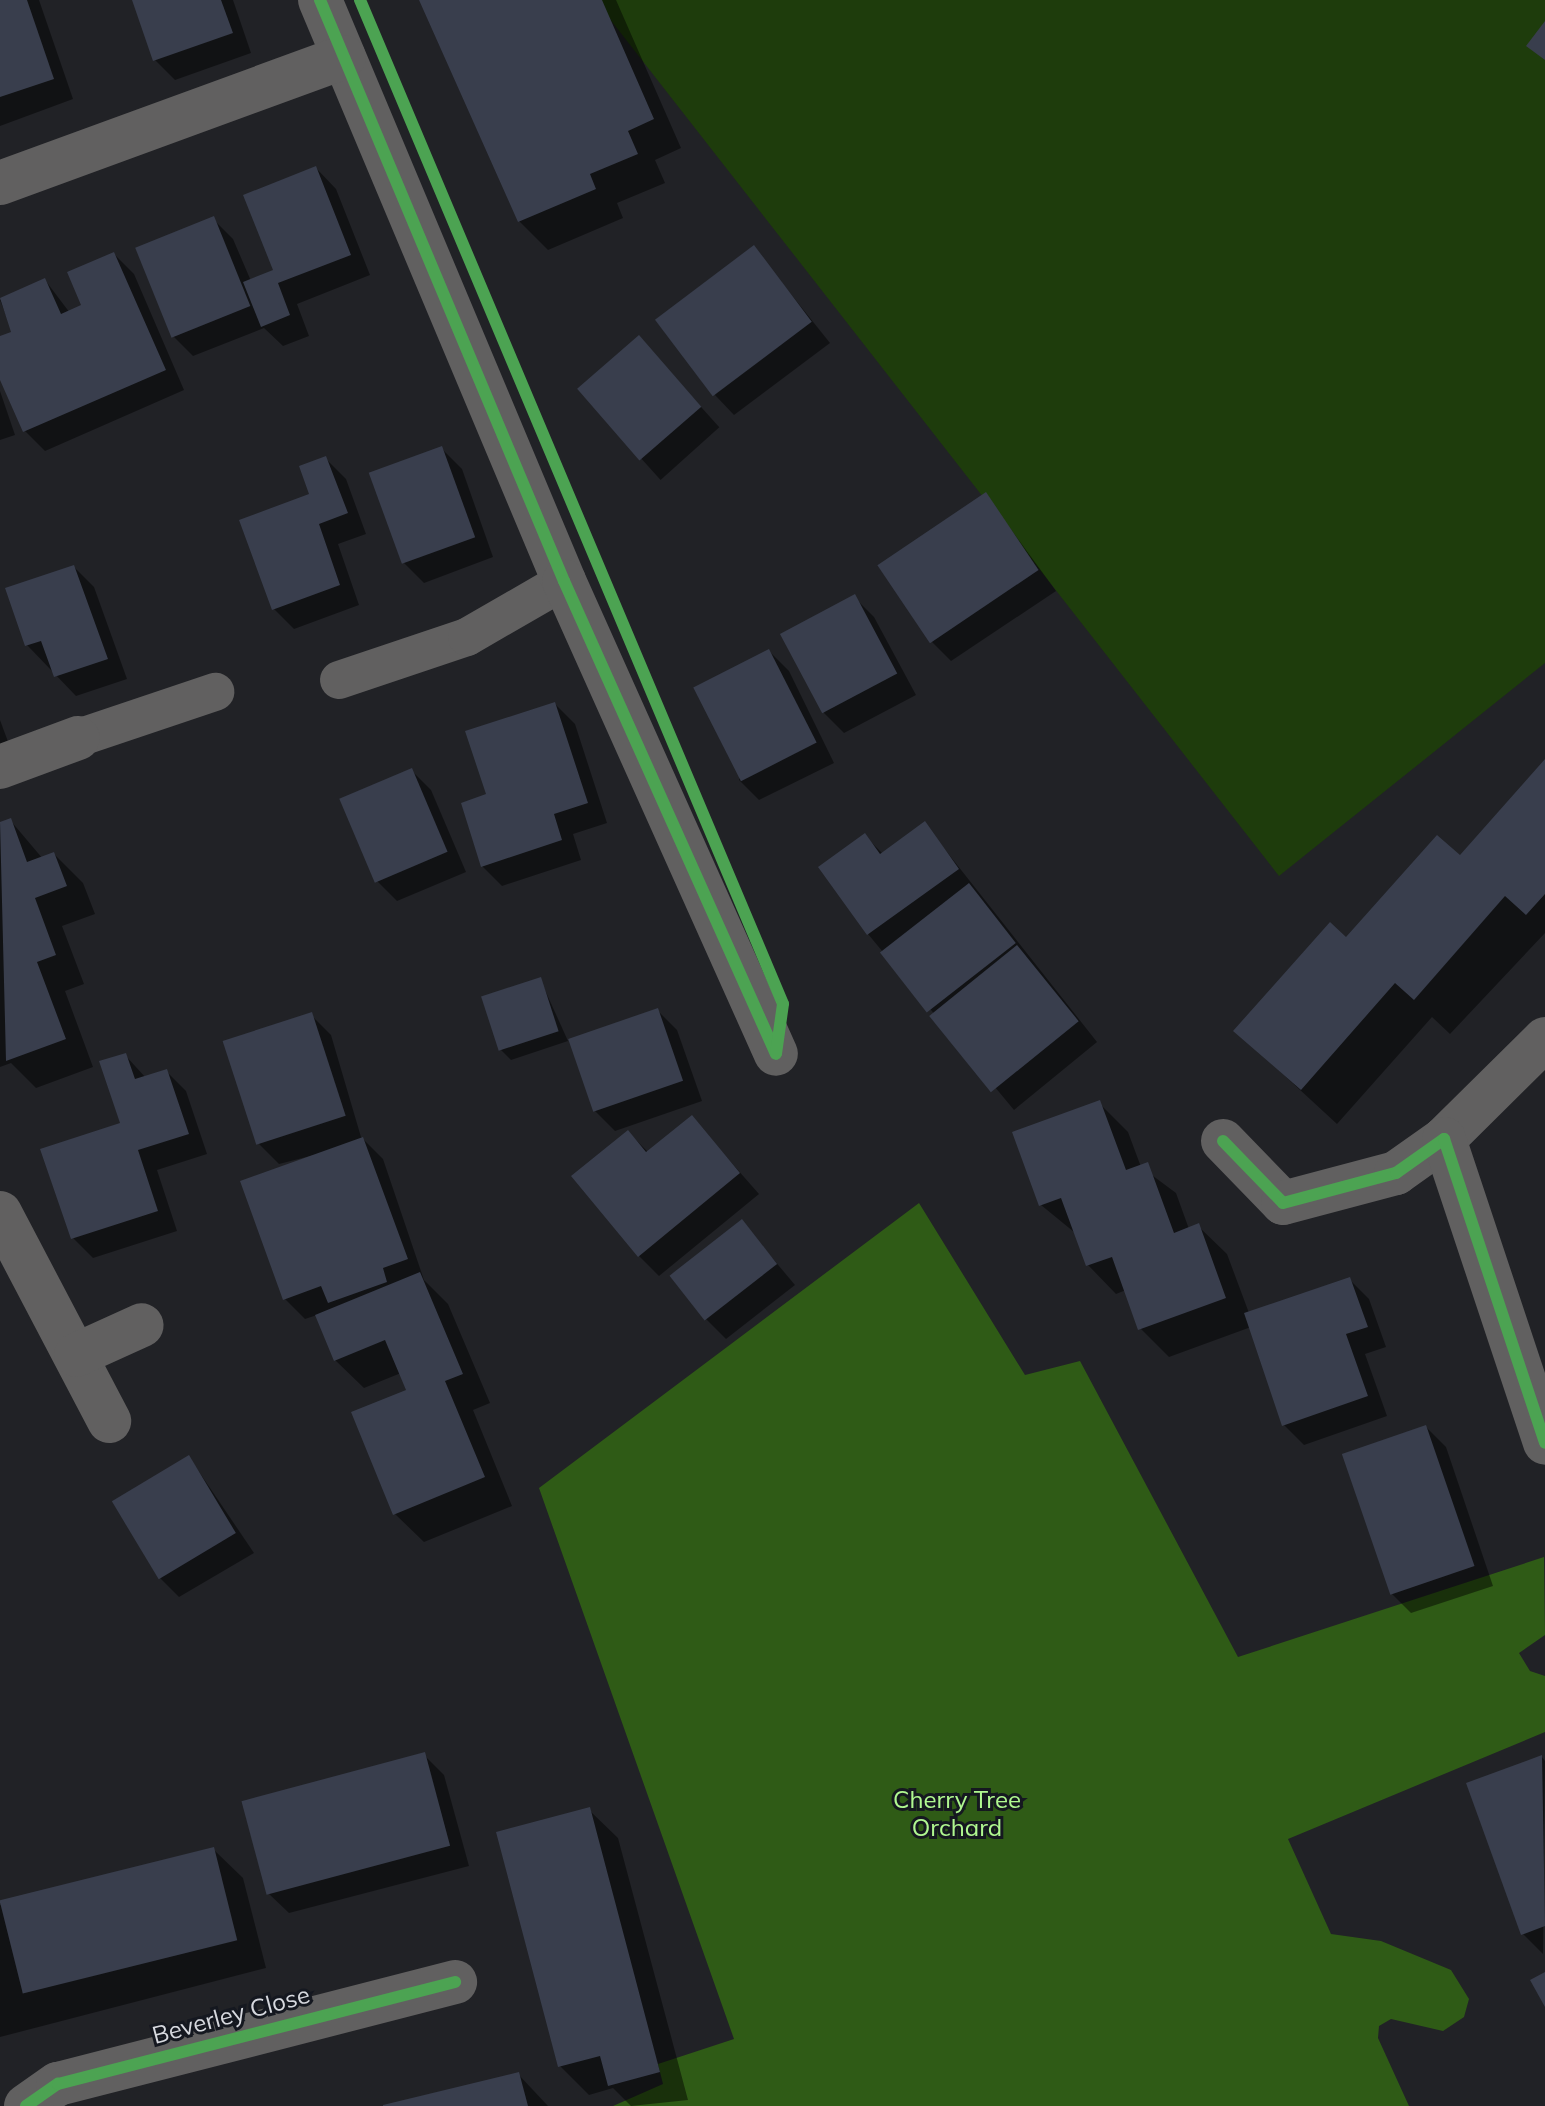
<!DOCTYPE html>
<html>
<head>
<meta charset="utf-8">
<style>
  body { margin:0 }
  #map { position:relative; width:1545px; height:2106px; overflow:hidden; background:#212226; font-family:Mulish,sans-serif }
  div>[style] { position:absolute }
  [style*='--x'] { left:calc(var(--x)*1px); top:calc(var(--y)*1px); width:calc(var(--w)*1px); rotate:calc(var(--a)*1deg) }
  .green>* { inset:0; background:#1e3c0c }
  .forest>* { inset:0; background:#2f5b16 }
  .shadow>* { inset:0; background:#0007; transform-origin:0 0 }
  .building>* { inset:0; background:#393e4d; transform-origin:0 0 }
  .lane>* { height:38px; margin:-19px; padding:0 19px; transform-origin:19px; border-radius:19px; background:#616060 }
  .street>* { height:44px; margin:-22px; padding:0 22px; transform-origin:22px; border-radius:22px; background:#616060 }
  .cycleway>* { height:12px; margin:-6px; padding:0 6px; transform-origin:6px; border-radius:6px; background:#4ca352 }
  span { translate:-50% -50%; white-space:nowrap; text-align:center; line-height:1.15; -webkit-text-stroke:6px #151820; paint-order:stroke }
  .park-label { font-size:24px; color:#b0f890 }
  .street-label { font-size:24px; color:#d6d8de }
</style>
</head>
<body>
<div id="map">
  <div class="green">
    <div style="clip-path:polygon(595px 0,1545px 0,1545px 663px,1279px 876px)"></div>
  </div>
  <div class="forest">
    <div style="clip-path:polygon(919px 1203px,1025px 1375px,1080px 1361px,1238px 1657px,1544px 1557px,1545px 1635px,1519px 1653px,1530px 1671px,1545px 1676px,1545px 1732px,1288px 1839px,1331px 1934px,1381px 1941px,1451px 1970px,1469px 1999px,1464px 2017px,1443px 2031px,1391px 2019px,1379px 2026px,1378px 2038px,1409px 2106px,613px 2106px,663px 2084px,658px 2064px,734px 2039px,539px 1488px)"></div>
  </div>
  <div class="shadow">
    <div style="clip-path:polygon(0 0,39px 0,73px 99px,0 126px)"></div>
    <div style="clip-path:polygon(134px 0,233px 0,251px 53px,175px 80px,155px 60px)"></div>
    <div style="clip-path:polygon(421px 0,616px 0,681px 148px,655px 160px,665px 183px,617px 203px,623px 218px,548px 250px,519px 221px)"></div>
    <div style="clip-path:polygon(316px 168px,336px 189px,370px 275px,297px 304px,309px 336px,283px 346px,264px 328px,193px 356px,173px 336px,213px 219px,233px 239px,251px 281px,275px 272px)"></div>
    <div style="clip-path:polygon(754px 248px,830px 343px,734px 415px,715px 395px)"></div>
    <div style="clip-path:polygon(114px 254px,134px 274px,184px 390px,45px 451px,25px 431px,0 375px,0 339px,13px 333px,0 300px,45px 280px,70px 313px,84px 306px)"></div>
    <div style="left:639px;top:338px;width:120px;height:79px;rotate:48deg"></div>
    <div style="clip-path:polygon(0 391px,15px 435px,0 440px)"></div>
    <div style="clip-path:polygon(442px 449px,462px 469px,493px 557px,424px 583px,404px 563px)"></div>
    <div style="clip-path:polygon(326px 459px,346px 479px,366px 534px,338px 544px,359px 605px,294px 629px,274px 609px)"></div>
    <div style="clip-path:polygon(985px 494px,1056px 591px,951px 661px,931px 641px)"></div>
    <div style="clip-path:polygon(74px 567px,94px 587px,127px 679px,76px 696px,27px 645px)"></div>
    <div style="clip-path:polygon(854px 597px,874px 617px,916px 695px,844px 733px,824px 713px)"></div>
    <div style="clip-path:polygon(769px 651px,789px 671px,834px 763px,759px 800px,739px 780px)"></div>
    <div style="clip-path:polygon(555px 704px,575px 724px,607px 823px,573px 834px,581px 860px,502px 886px,482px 866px,489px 795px)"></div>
    <div style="clip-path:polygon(0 720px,10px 747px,0 751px)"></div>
    <div style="clip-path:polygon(1545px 762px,1545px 933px,1450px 1034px,1432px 1017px,1337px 1124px,1236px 1031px,1460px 858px)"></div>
    <div style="clip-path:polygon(411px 770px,431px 790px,466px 872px,397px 901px,377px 881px)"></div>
    <div style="clip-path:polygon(10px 820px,43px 859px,54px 854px,83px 883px,95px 914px,62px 926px,84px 984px,65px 991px,93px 1067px,36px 1088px,11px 1063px,0 1067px,0 824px)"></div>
    <div style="clip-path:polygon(924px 823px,1097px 1042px,1014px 1110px,868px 934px,865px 836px,883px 854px)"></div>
    <div style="clip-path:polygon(540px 979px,568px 1041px,511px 1060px,501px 1050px)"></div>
    <div style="clip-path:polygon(657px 1010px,677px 1030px,702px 1101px,615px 1131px,595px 1111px)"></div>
    <div style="clip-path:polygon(311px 1015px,331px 1035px,361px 1137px,383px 1159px,424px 1280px,448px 1304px,490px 1403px,473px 1410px,512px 1506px,424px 1542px,395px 1514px,409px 1391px,401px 1373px,364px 1388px,335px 1360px,317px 1315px,305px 1319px,285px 1299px,326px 1152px,279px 1164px,259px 1144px)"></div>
    <div style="clip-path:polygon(125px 1055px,146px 1078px,166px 1071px,186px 1091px,207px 1154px,157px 1170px,177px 1231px,93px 1258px,73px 1238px,123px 1124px)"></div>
    <div style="clip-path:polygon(1099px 1103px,1128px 1132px,1141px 1167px,1176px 1193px,1189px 1229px,1198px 1226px,1227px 1254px,1249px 1313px,1349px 1279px,1369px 1299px,1386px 1347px,1365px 1354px,1387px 1416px,1304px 1445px,1284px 1425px,1251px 1327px,1169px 1357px,1140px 1328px,1126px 1290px,1116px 1294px,1088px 1265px,1074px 1232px,1041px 1205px)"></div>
    <div style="clip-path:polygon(692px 1118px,759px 1194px,659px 1276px,639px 1256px,628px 1132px,649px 1153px)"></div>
    <div style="clip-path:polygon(742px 1222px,795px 1285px,726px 1339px,706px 1319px)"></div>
    <div style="clip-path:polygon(1426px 1427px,1446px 1447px,1493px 1586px,1411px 1613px,1391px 1593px)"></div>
    <div style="clip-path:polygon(189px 1457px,254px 1553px,179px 1597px,159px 1577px)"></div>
    <div style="clip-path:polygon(424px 1755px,444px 1775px,469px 1866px,289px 1913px,268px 1893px)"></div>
    <div style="clip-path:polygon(1542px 1757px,1545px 1761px,1543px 1954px,1523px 1934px)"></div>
    <div style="clip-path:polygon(589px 1810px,618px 1838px,688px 2100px,631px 2106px,613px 2088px,589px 2095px,560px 2066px)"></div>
    <div style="clip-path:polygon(214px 1850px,243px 1878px,266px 1968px,0 2037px,0 1905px)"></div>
    <div style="clip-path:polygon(518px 2074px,548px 2106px,387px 2106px)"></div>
  </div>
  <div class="building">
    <div style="clip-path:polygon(0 0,27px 0,54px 79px,0 97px)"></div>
    <div style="clip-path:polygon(132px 0,221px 0,233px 33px,153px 61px)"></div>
    <div style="clip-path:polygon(419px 0,602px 0,654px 119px,628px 131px,638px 154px,590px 174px,596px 189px,518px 222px)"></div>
    <div style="clip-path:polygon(1545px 21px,1545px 60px,1526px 46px)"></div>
    <div style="clip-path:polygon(316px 166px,351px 255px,278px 283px,290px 315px,261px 327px,243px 282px,273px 270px,243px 195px)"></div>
    <div style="left:214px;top:216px;width:97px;height:85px;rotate:68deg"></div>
    <div style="left:754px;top:245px;width:96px;height:124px;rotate:53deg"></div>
    <div style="clip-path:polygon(114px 252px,166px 370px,23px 432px,0 380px,0 336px,11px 332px,0 298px,45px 278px,61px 314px,81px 305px,67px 272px)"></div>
    <div style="left:639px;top:335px;width:95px;height:82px;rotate:49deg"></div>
    <div style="left:442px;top:446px;width:97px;height:78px;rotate:70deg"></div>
    <div style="clip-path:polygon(326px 456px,348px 513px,319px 524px,340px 585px,272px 610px,239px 520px,309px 494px,299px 466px)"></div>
    <div style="left:986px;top:492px;width:94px;height:131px;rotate:56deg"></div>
    <div style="clip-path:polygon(74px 565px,108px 659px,54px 677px,41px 641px,25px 646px,5px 588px)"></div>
    <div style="left:855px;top:594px;width:90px;height:85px;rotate:62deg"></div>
    <div style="left:769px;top:649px;width:105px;height:85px;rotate:63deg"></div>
    <div style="clip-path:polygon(555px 702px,588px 803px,554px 814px,562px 840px,481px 867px,461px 803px,486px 794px,465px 731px)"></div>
    <div style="clip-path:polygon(1545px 759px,1545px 894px,1526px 915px,1505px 896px,1414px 1000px,1395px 983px,1301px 1090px,1233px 1031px,1330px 922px,1346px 937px,1437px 835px,1460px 855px)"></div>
    <div style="left:412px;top:768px;width:91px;height:79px;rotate:67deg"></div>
    <div style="clip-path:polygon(11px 818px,27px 862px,54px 852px,67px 886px,35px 898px,56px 955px,37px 962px,66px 1039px,6px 1061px,0 822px)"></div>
    <div style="clip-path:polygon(925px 821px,959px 869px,867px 935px,818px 867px,865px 833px,880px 854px)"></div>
    <div style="left:969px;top:883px;width:76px;height:113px;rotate:52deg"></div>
    <div style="left:1017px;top:945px;width:98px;height:113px;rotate:51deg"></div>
    <div style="left:541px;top:977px;width:57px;height:63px;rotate:72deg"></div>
    <div style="left:658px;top:1008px;width:77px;height:95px;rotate:71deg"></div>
    <div style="left:312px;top:1012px;width:109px;height:94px;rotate:72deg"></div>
    <div style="clip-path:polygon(126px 1053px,135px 1079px,167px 1069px,189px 1134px,138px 1150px,158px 1211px,71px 1239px,40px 1149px,120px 1123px,99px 1061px)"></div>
    <div style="clip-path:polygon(1100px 1100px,1126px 1170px,1148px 1162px,1174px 1233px,1199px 1223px,1226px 1298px,1138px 1330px,1112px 1257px,1086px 1266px,1061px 1198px,1039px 1206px,1012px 1132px)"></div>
    <div style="clip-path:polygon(692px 1115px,740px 1173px,638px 1257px,571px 1176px,628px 1130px,646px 1152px)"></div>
    <div style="clip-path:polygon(363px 1137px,408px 1259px,383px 1268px,387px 1282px,328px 1303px,321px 1286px,283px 1300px,240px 1181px)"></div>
    <div style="left:742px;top:1219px;width:57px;height:92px;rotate:52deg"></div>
    <div style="clip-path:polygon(420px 1272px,463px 1374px,445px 1381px,485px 1477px,393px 1515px,351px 1412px,406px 1390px,385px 1340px,334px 1361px,315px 1315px)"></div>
    <div style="clip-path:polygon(1350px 1277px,1368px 1327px,1346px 1334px,1368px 1396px,1282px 1426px,1244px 1313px)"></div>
    <div style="left:1426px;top:1425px;width:149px;height:89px;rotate:71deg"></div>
    <div style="left:189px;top:1455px;width:91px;height:90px;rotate:59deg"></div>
    <div style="left:425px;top:1752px;width:97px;height:190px;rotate:75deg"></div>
    <div style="clip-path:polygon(1542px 1755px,1545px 1926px,1521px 1935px,1466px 1783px)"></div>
    <div style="clip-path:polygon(590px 1807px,660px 2072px,608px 2086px,600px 2056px,558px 2067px,496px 1832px)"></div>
    <div style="left:214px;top:1847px;width:96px;height:221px;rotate:76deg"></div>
    <div style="clip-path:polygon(1545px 1972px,1545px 2007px,1530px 1980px)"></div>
    <div style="clip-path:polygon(519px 2072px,528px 2106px,383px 2106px,383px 2105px)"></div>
  </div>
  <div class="lane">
    <div style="--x:339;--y:680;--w:135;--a:-18.6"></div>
    <div style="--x:467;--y:637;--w:112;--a:-30"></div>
    <div style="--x:78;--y:738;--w:145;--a:-18.6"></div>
  </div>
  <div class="street">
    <div style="--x:320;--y:0;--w:630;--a:67.22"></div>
    <div style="--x:564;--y:581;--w:518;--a:65.86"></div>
    <div style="--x:0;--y:183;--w:366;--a:-20.1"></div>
    <div style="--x:0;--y:767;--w:83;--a:-20.4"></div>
    <div style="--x:1444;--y:1139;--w:142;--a:-44.7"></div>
    <div style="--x:1223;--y:1141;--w:86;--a:45.9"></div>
    <div style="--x:1283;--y:1203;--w:117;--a:-14.9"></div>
    <div style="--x:1396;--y:1173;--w:59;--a:-35.3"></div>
    <div style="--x:1444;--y:1139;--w:320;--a:71.6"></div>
    <div style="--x:0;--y:1213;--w:235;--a:62.3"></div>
    <div style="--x:76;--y:1355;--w:72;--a:-24.4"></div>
    <div style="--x:26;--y:2106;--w:39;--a:-35"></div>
    <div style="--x:58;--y:2084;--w:410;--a:-14.4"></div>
  </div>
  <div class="cycleway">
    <div style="--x:320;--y:0;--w:630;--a:67.22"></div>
    <div style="--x:564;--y:581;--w:518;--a:65.86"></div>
    <div style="--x:360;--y:0;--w:1089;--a:67.15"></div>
    <div style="--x:783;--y:1004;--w:50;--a:98"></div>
    <div style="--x:1223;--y:1141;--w:86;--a:45.9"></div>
    <div style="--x:1283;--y:1203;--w:117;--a:-14.9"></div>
    <div style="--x:1396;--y:1173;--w:59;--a:-35.3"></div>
    <div style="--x:1444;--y:1139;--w:320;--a:71.6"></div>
    <div style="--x:26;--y:2106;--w:39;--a:-35"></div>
    <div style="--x:58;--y:2084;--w:410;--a:-14.4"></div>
  </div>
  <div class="park-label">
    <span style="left:957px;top:1814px">Cherry Tree<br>Orchard</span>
  </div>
  <div class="street-label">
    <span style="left:231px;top:2015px;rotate:-15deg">Beverley Close</span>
  </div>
</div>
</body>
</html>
